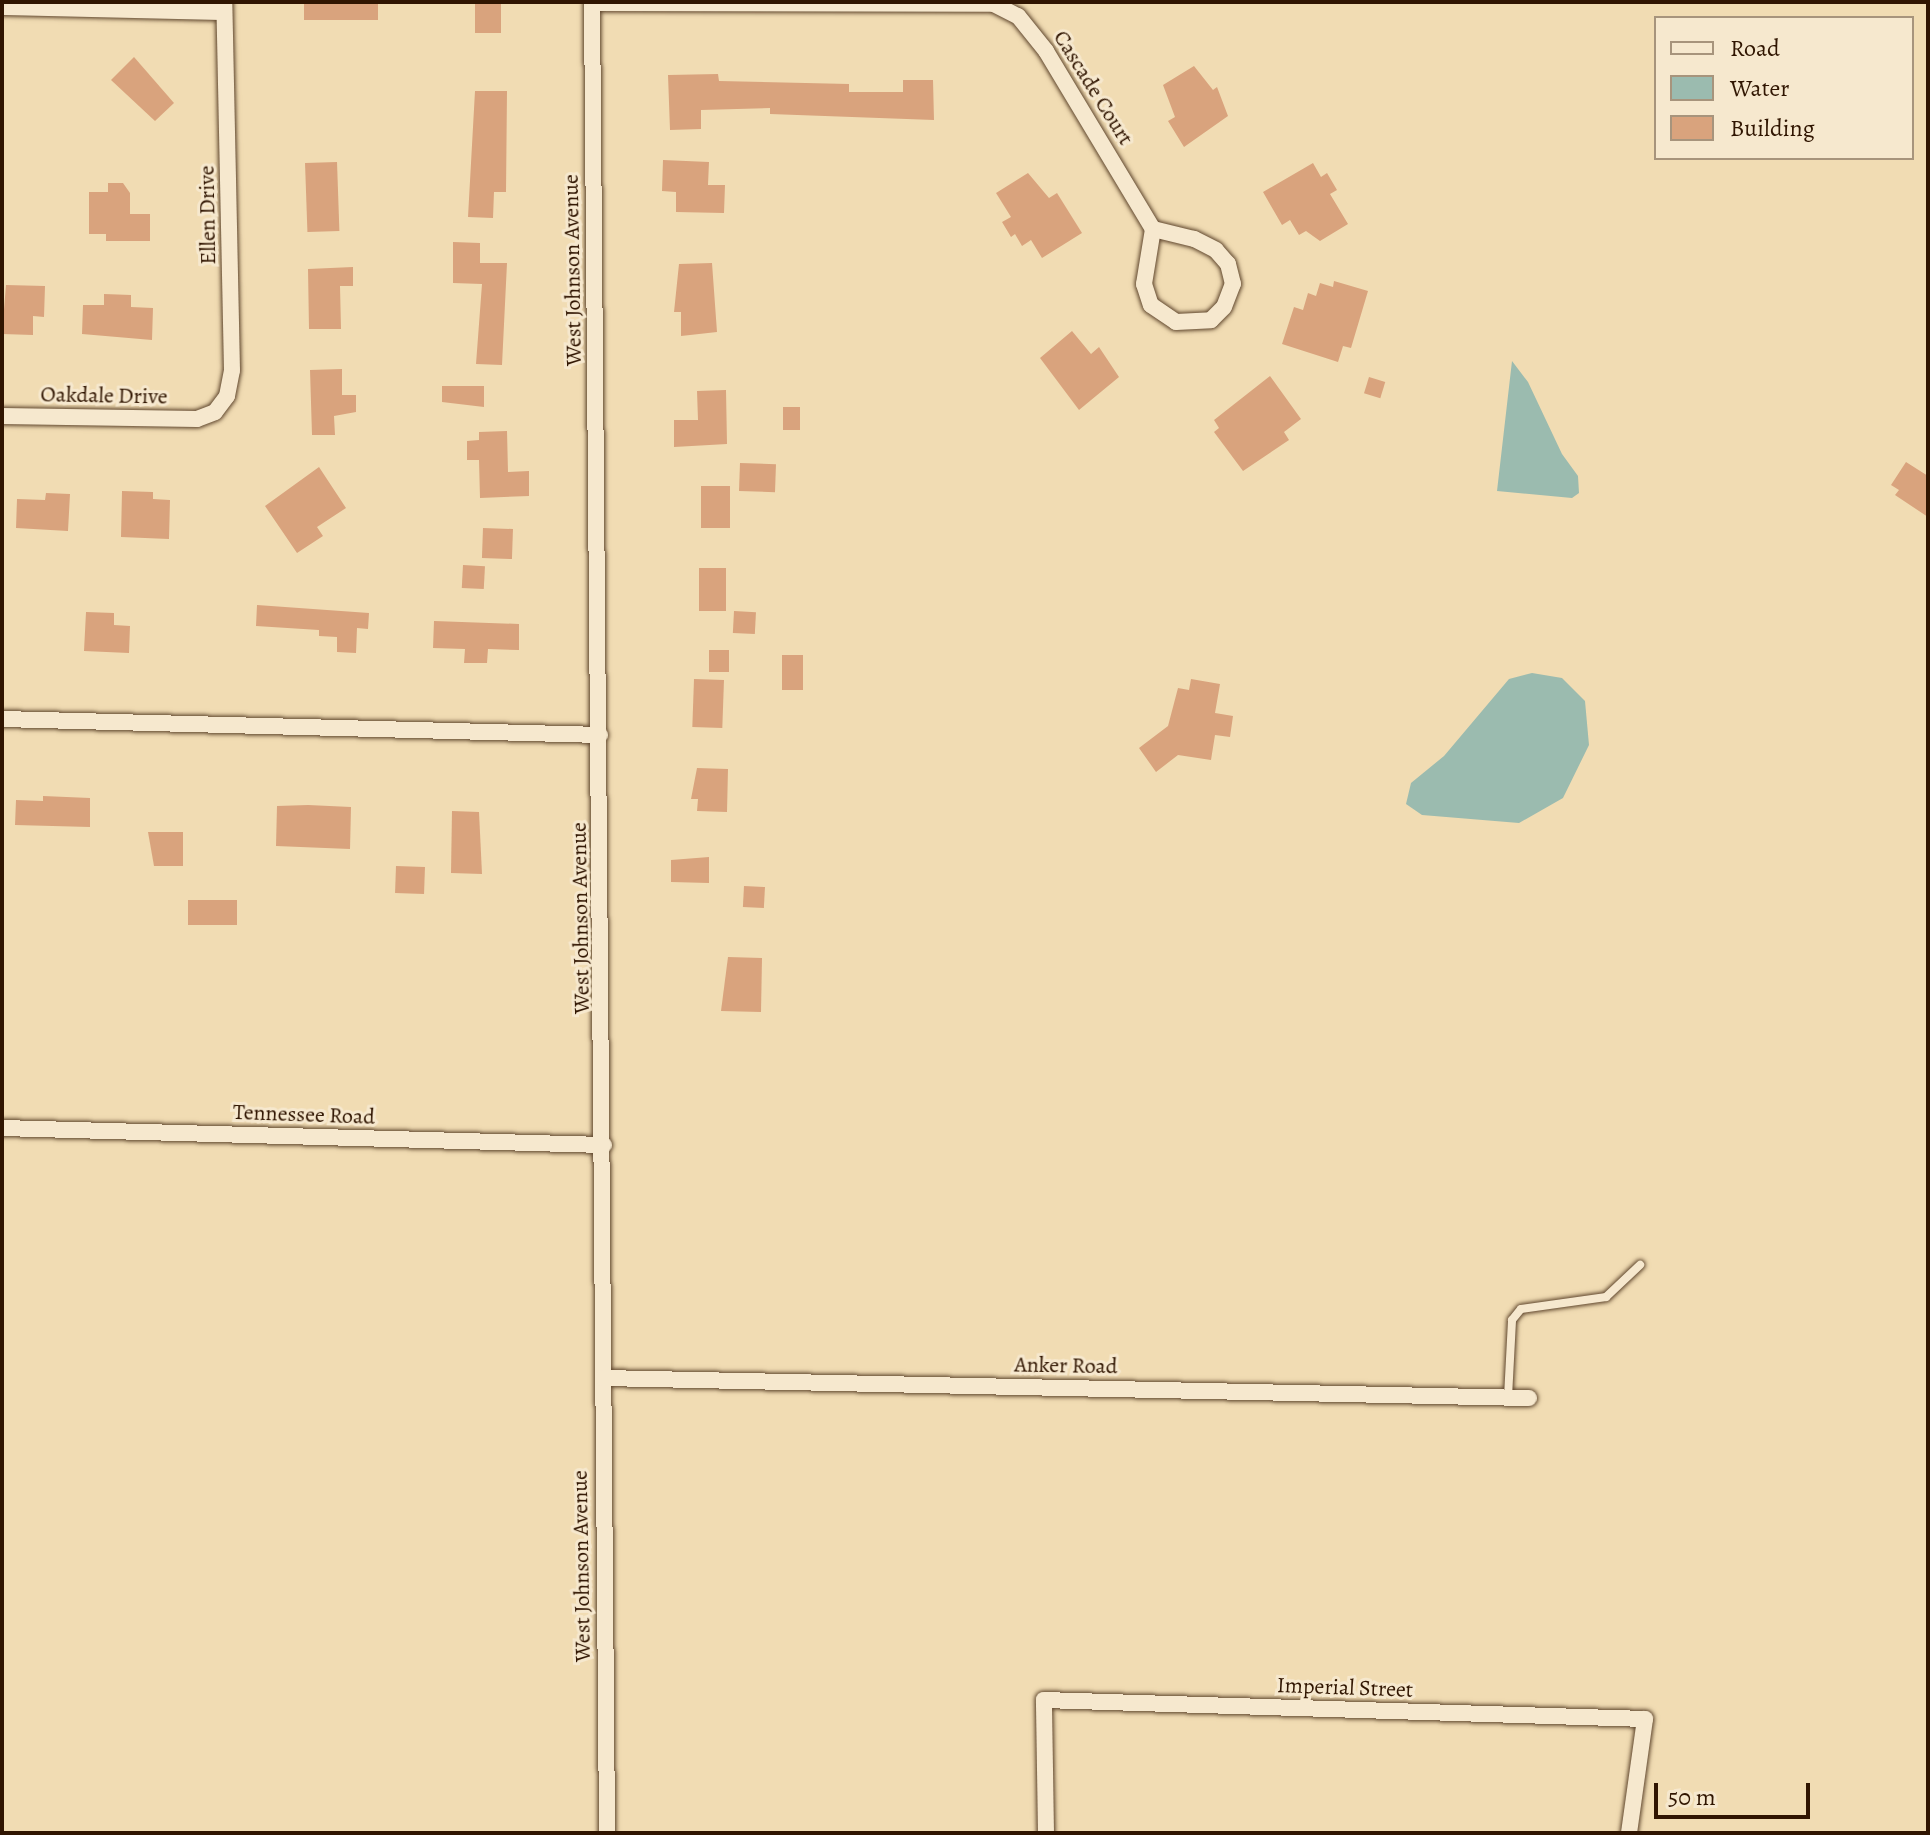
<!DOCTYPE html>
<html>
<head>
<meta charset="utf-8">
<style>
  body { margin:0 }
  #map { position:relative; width:1930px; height:1835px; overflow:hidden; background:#f1dcb3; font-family:Alegreya,serif }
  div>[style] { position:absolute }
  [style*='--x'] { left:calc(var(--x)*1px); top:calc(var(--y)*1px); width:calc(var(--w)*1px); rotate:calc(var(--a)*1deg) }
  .water>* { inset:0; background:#9bbbaf }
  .building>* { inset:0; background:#d9a37d; transform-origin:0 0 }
  .roads { filter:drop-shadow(0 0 2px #60472e) drop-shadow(0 0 2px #60472e) }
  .service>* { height:8px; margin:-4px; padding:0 4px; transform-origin:4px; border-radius:4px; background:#f6e8ce }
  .minor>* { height:16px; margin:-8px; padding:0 8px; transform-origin:8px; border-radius:8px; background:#f6e8ce }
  span { translate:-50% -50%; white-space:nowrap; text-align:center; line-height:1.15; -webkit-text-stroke:6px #f6e8ce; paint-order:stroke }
  .street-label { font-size:22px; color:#301501 }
  .frame { position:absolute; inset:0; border:4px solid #301501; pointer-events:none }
  .legend { position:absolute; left:1654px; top:16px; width:260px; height:144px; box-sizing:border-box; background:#f6e8ce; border:2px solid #a7947c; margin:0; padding:10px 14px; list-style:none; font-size:24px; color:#301501 }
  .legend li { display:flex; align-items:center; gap:16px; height:40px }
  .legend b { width:40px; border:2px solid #a7947c }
  .scale { position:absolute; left:1654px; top:1783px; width:156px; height:36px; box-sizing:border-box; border:4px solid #301501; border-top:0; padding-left:10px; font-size:24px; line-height:28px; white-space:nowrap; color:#301501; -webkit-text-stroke:6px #f6e8ce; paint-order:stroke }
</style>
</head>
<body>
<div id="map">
  <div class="water">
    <div style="clip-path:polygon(1512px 361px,1528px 382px,1562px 454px,1578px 476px,1579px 493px,1572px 498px,1497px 491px)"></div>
    <div style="clip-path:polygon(1532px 673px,1562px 678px,1585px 701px,1589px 745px,1563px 798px,1519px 823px,1422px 815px,1406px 804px,1411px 783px,1444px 756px,1509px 679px)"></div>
  </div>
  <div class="building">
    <div style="left:304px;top:2px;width:74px;height:18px"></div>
    <div style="left:475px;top:2px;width:26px;height:31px"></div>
    <div style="clip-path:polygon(134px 57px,174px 103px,155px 121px,111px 80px)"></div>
    <div style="clip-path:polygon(1194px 66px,1213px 90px,1217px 87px,1228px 116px,1184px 147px,1168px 121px,1175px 117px,1163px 85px)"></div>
    <div style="clip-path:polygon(718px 74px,719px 81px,849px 84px,849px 92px,903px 92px,903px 80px,933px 80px,934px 120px,770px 114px,770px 108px,701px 110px,701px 129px,670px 130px,668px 75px)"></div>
    <div style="clip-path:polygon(475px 91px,507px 91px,506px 192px,494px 192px,493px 218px,468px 217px)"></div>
    <div style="clip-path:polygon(663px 160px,709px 162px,708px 185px,725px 185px,724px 213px,676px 212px,676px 192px,662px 191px)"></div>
    <div style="left:337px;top:162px;width:69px;height:32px;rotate:88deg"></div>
    <div style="clip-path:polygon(1313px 163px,1321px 177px,1327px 173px,1337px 190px,1330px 194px,1348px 224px,1320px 241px,1306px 231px,1299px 235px,1290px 220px,1282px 225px,1263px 192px)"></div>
    <div style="clip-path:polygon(1028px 173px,1049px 198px,1057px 193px,1082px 233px,1042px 258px,1031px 240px,1022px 246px,1015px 234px,1011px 237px,1002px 222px,1011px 217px,996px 193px)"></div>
    <div style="clip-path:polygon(108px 183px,123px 183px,130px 193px,130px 214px,150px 214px,150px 241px,106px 241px,106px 234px,89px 234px,89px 192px,108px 192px)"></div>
    <div style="clip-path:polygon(453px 242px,480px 243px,480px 263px,507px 263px,502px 365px,476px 364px,482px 284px,453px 283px)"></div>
    <div style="clip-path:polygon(712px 263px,717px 332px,681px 336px,681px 312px,674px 312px,679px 264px)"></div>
    <div style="clip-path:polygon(353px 267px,353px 286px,340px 286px,341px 329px,309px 329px,308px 269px)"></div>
    <div style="clip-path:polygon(1334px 281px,1368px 291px,1351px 348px,1343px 346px,1338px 362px,1282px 344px,1294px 307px,1303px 310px,1308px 293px,1316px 296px,1320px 283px,1333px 287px)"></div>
    <div style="clip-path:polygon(6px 285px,45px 286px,44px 317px,33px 316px,33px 335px,2px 334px)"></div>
    <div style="clip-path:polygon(104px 294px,131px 295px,131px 307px,153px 308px,152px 340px,82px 334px,83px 305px,104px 305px)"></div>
    <div style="clip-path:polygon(1072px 331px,1091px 354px,1099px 347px,1119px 377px,1079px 410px,1040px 358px)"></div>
    <div style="clip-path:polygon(342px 369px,342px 395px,356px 395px,356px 412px,334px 416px,335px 435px,312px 435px,310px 370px)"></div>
    <div style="clip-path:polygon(1270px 376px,1301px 419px,1284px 432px,1289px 440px,1243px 471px,1214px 432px,1219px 428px,1214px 420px)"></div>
    <div style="left:1369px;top:377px;width:17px;height:17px;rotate:17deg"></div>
    <div style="clip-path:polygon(442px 386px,484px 386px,484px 407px,442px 402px)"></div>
    <div style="clip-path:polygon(726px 390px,727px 444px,674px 447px,674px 420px,698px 420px,697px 391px)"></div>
    <div style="left:783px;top:407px;width:17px;height:23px"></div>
    <div style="clip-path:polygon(507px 431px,508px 472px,529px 471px,529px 496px,480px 498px,479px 460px,467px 460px,467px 441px,479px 440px,479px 432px)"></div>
    <div style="clip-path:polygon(1906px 462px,1928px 476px,1928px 517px,1895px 495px,1899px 490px,1891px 485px)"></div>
    <div style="left:740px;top:463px;width:36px;height:28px;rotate:2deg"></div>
    <div style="clip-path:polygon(319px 467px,346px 508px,317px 527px,323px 536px,297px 553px,265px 506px)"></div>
    <div style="left:701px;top:486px;width:29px;height:42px"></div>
    <div style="clip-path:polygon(122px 491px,153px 492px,153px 499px,170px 500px,169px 539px,121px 537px)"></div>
    <div style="clip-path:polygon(46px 493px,70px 494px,68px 531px,16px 528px,17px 499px,45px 500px)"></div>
    <div style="left:483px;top:528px;width:30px;height:30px;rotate:2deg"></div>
    <div style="left:463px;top:565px;width:22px;height:23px;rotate:3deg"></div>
    <div style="left:699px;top:568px;width:27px;height:43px"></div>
    <div style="clip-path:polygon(257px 605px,369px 613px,368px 629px,357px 628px,356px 653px,337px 652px,337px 637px,319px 636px,319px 630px,256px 626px)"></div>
    <div style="left:734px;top:611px;width:22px;height:22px;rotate:3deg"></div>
    <div style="clip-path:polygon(86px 612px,114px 613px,114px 625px,130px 626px,129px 653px,84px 651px)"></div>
    <div style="clip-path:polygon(434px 621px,519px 624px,519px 650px,488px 649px,487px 663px,464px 663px,465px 649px,433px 648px)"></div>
    <div style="left:709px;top:650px;width:20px;height:22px"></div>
    <div style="left:782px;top:655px;width:21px;height:35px"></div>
    <div style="left:694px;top:679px;width:30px;height:48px;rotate:2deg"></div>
    <div style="clip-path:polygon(1191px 679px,1220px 684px,1215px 713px,1233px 716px,1230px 737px,1215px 735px,1211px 760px,1178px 755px,1156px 772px,1139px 748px,1168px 726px,1178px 688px,1189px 690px)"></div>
    <div style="clip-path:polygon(697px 768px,728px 769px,727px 812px,697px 811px,698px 799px,691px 799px)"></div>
    <div style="clip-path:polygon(43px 796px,90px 798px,90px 827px,15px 825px,16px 800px,43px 801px)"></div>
    <div style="clip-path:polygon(308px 805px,351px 807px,350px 849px,276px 846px,277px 806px)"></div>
    <div style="clip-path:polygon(452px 811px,479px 812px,482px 874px,451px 873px)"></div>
    <div style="clip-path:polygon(148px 832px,183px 832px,183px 866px,154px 866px)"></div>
    <div style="clip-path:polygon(709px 857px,709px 883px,671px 882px,671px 860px)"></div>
    <div style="left:396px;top:866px;width:29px;height:27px;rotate:2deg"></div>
    <div style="left:744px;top:886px;width:21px;height:21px;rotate:3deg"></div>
    <div style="left:188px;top:900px;width:49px;height:25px"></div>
    <div style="clip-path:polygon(728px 957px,762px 958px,761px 1012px,721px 1011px)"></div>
  </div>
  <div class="roads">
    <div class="service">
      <div style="--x:1508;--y:1397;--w:77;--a:-87"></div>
      <div style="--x:1512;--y:1320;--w:14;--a:-51"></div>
      <div style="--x:1521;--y:1309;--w:86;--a:-8"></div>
      <div style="--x:1606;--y:1297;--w:47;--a:-43.3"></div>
    </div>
    <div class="minor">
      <div style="--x:592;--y:2;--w:1831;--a:89.53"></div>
      <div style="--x:592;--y:3;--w:402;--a:0.1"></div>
      <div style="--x:994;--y:4;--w:27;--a:27"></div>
      <div style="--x:1018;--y:16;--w:45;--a:51.3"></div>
      <div style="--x:1046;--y:51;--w:208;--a:59"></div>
      <div style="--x:1153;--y:229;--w:56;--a:99.3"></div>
      <div style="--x:1144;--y:284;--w:22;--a:72"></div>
      <div style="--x:1151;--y:305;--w:30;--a:34"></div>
      <div style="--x:1176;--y:322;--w:35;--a:-3"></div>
      <div style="--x:1211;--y:320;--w:18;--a:-45"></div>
      <div style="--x:1224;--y:307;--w:25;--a:-69"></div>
      <div style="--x:1233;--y:284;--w:21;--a:-104"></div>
      <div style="--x:1228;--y:264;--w:18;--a:-131"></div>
      <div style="--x:1216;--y:250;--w:25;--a:-153"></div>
      <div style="--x:1194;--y:239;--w:42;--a:-166.3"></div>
      <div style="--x:2;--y:7;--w:222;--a:1.3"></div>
      <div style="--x:2;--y:416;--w:195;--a:0.9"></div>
      <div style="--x:197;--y:419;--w:19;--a:-21"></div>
      <div style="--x:215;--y:412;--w:20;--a:-53"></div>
      <div style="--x:227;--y:396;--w:26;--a:-79"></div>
      <div style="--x:232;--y:370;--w:368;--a:-91.2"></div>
      <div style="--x:2;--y:719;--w:598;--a:1.53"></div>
      <div style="--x:2;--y:1128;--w:602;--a:1.62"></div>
      <div style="--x:603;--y:1378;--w:926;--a:1.24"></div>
      <div style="--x:1046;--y:1833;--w:133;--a:-90.9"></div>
      <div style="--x:1044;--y:1700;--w:601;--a:1.81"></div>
      <div style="--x:1645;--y:1719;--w:115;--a:98"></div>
    </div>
  </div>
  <div class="street-label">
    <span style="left:1093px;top:88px;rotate:58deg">Cascade Court</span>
    <span style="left:208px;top:215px;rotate:-91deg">Ellen Drive</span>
    <span style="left:573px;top:270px;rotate:-91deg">West Johnson Avenue</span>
    <span style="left:104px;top:396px;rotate:1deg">Oakdale Drive</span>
    <span style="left:581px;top:918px;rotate:-91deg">West Johnson Avenue</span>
    <span style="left:304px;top:1115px;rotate:2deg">Tennessee Road</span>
    <span style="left:1066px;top:1366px;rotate:1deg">Anker Road</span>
    <span style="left:582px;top:1566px;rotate:-91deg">West Johnson Avenue</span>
    <span style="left:1345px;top:1688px;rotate:2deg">Imperial Street</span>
  </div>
  <div class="frame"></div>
  <ul class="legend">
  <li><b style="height:10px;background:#f6e8ce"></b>Road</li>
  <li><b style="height:22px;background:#9bbbaf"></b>Water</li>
  <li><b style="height:22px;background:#d9a37d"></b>Building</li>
  </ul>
  <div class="scale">50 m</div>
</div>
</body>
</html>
